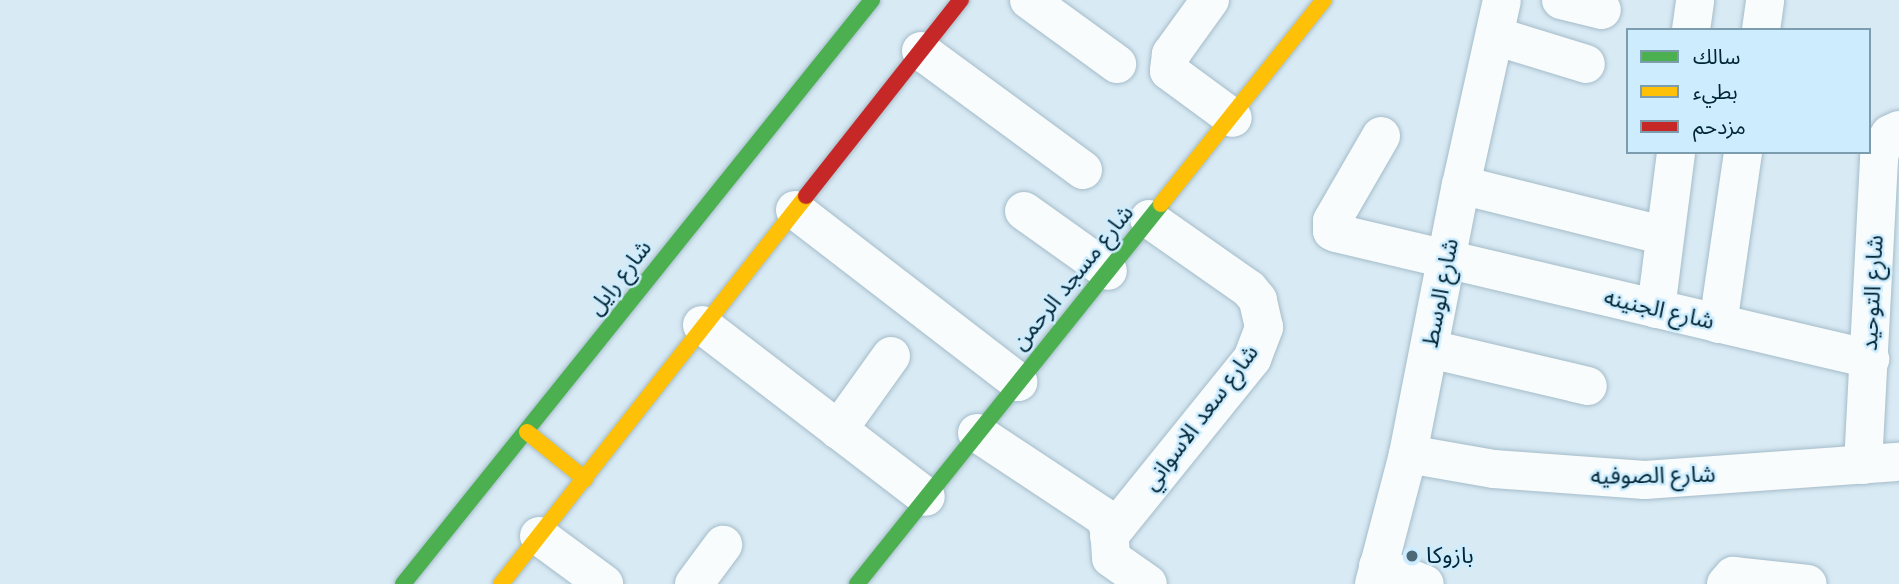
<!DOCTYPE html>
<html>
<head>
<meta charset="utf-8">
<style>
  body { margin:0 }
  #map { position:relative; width:1899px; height:584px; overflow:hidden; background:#d8eaf4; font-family:"Nunito Sans","Noto Sans Arabic",sans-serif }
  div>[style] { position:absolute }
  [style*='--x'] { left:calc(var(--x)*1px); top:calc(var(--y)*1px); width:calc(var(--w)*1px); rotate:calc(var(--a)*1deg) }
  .roads { filter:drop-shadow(0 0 2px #a4bcc9) drop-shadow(0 0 2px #a4bcc9) }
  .street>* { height:38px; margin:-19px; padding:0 19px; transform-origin:19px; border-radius:19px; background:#f9fcfd }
  .fast>* { height:16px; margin:-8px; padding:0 8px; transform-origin:8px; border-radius:8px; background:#4caf50 }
  .slow>* { height:16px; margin:-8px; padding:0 8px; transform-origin:8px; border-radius:8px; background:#ffc107 }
  .jam>* { height:16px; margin:-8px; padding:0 8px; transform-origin:8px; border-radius:8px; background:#c62828 }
  .dots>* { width:19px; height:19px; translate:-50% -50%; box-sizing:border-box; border:4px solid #cdedff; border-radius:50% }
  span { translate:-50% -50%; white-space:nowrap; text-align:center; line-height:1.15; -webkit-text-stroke:5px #cdedff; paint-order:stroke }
  .street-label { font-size:23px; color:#002535 }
  .poi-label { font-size:23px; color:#002535 }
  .left { translate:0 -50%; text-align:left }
  .legend { position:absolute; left:1626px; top:28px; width:245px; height:126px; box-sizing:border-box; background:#cdedff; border:2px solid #7b9dae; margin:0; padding:9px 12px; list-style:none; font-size:21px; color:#002535 }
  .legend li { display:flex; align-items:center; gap:14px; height:35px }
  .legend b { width:35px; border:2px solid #7b9dae }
</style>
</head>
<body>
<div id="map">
  <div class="roads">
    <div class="street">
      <div style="--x:1029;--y:0;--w:109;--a:36"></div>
      <div style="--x:1210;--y:0;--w:67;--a:125.8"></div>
      <div style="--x:1171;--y:54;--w:17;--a:97"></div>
      <div style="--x:1169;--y:71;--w:79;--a:36.3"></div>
      <div style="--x:1561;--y:0;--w:42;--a:13.7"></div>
      <div style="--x:1691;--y:30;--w:30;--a:-82"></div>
      <div style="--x:1761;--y:30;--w:30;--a:-82"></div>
      <div style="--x:1495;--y:36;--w:95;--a:17.1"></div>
      <div style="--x:921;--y:51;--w:201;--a:36.3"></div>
      <div style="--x:1381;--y:136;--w:98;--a:120"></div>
      <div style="--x:1332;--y:221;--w:10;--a:90"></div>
      <div style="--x:1332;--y:231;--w:4;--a:27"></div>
      <div style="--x:1336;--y:233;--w:549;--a:13.28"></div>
      <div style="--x:1461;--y:185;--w:210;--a:14"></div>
      <div style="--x:795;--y:210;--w:282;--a:37.6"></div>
      <div style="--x:1024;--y:211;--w:103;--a:35.5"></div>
      <div style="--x:1656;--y:309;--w:158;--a:-82.7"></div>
      <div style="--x:1718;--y:324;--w:174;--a:-81.7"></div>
      <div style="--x:702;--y:325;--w:282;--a:37.5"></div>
      <div style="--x:1430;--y:349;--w:162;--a:13.2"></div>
      <div style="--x:838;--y:430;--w:91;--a:-54.4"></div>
      <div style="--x:977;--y:433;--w:152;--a:33.5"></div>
      <div style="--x:1104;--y:517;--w:12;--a:66"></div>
      <div style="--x:1109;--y:528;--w:30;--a:86"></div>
      <div style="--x:1111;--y:558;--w:45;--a:35.1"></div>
      <div style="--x:1408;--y:454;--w:87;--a:9.9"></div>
      <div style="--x:1494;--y:469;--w:151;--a:4.2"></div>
      <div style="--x:1645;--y:480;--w:255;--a:-4.1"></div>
      <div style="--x:1863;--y:465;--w:307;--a:-87"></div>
      <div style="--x:1879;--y:158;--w:12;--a:-76"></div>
      <div style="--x:1882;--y:146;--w:14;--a:-56"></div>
      <div style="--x:1890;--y:134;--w:10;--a:-24"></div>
      <div style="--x:539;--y:536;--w:81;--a:36.4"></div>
      <div style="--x:1109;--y:536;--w:228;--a:-51.1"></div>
      <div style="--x:1252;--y:359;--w:34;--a:-69"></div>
      <div style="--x:1264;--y:327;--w:28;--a:-103"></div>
      <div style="--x:1258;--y:300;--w:14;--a:-129"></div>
      <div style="--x:1249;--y:289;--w:122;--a:-145"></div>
      <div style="--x:1378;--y:566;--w:50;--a:21"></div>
      <div style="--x:694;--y:584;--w:49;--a:-53.4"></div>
      <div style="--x:1374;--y:584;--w:134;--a:-75.3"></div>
      <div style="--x:1408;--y:454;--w:274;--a:-78.9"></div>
      <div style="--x:1461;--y:185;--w:189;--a:-77.5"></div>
      <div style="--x:1726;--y:584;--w:11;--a:-49"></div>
      <div style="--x:1733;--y:576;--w:75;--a:6.1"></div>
    </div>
    <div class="fast">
      <div style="--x:403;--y:584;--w:749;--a:-51.23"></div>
      <div style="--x:857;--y:584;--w:487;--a:-51.3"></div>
    </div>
    <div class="slow">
      <div style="--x:1161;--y:204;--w:261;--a:-51.4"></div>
      <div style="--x:527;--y:432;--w:75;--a:39"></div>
      <div style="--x:501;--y:584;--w:494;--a:-51.8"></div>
    </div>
    <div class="jam">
      <div style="--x:806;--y:196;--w:250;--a:-51.7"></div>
    </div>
  </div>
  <div class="dots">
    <div style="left:1412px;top:556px;background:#4c6a78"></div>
  </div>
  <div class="street-label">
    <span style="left:620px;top:278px;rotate:-52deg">شارع رايل</span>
    <span style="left:1073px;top:278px;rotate:-51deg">شارع مسجد الرحمن</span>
    <span style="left:1441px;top:293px;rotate:-79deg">شارع الوسط</span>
    <span style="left:1873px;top:293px;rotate:-87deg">شارع التوحيد</span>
    <span style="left:1659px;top:310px;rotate:13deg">شارع الجنينه</span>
    <span style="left:1201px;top:418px;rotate:-53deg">شارع سعد الاسواني</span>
    <span style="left:1653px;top:476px;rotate:-1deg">شارع الصوفيه</span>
  </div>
  <div class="poi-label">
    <span class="left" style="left:1426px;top:556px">بازوكا</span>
  </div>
  <ul class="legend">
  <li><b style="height:9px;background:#4caf50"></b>سالك</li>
  <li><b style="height:9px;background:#ffc107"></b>بطيء</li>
  <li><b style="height:9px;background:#c62828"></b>مزدحم</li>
  </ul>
</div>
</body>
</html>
